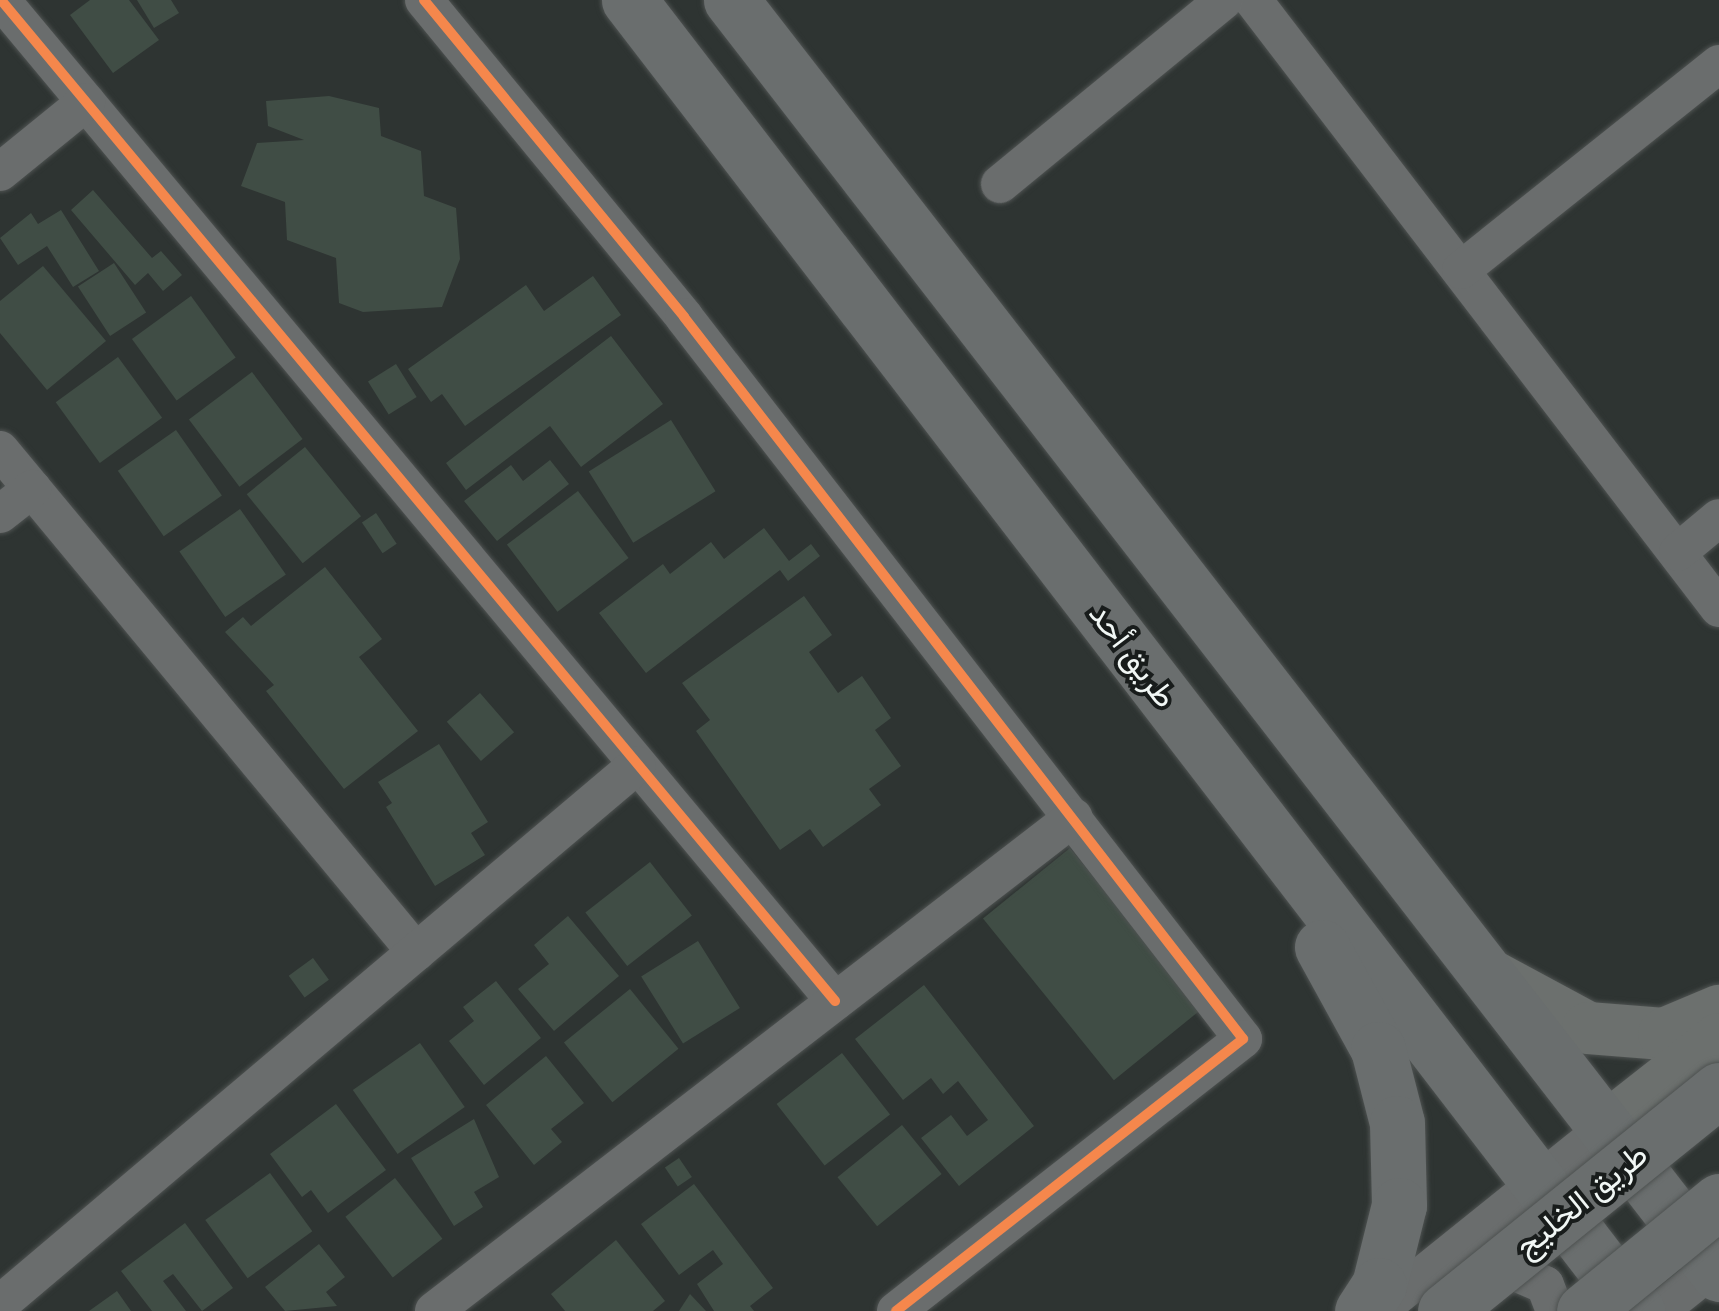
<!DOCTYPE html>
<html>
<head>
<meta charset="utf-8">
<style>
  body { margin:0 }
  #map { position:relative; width:1719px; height:1311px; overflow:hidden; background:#2e3432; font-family:Karla,Vazirmatn,sans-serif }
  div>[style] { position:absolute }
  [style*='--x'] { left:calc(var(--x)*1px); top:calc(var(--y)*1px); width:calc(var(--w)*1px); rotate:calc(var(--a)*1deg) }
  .building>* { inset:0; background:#404d45; transform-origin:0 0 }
  .roads { filter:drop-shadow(0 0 2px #4e5251) drop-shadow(0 0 2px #4e5251) }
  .minor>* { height:38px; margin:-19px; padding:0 19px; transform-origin:19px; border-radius:19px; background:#6a6d6d }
  .secondary>* { height:52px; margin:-26px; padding:0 26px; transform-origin:26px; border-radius:26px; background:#6c706e }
  .primary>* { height:55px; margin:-27.5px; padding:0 27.5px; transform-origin:27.5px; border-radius:27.5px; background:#6a6e6e }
  .bridges { filter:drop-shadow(0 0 2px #4e5251) drop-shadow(0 0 2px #4e5251) }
  .primary-bridge>* { height:55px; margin:-27.5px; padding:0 27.5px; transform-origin:27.5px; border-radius:27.5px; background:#6a6e6e }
  .cycleway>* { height:10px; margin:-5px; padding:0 5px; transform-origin:5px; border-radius:5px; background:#f5874c }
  span { translate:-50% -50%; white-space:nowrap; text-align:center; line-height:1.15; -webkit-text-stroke:8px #181c1b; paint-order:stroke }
  .street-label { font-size:32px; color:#f1f7f5 }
</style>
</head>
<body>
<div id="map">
  <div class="building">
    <div style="clip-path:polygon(90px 0,129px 0,159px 40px,113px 73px,70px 15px)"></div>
    <div style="clip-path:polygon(137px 0,171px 0,179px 13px,154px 28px)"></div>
    <div style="clip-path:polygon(329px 96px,379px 108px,381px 136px,421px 151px,424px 196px,456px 208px,460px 259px,442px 307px,363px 312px,339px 303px,336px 258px,287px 240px,285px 202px,241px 186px,257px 143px,304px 140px,268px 126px,266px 101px)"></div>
    <div style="clip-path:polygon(93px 190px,152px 258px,161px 251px,182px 275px,163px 291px,148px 273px,135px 285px,71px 210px)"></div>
    <div style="clip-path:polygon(61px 210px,99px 271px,73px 287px,47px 246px,18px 265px,0 238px,31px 213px,38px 224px)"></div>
    <div style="left:114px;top:263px;width:59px;height:43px;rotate:57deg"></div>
    <div style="clip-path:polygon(43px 266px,106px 341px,47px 390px,0 333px,0 301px)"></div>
    <div style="clip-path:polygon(593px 276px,621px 315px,465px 426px,442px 394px,431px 402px,408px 369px,526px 285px,544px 311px)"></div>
    <div style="left:191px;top:296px;width:76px;height:73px;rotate:54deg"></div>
    <div style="clip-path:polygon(611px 336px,663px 404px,581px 467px,550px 426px,466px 490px,446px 463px)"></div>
    <div style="left:118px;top:357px;width:75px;height:77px;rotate:54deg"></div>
    <div style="left:396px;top:364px;width:39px;height:33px;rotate:58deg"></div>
    <div style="left:252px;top:372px;width:84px;height:79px;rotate:53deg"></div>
    <div style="left:671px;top:420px;width:84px;height:97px;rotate:58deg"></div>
    <div style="left:176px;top:430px;width:80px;height:71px;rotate:55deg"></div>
    <div style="left:305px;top:447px;width:89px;height:75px;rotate:51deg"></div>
    <div style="clip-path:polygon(550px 460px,569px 484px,497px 541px,464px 501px,511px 465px,523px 481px)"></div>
    <div style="left:578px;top:491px;width:84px;height:89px;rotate:53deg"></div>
    <div style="left:240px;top:509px;width:80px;height:74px;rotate:55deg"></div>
    <div style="left:376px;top:513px;width:37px;height:17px;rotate:56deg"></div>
    <div style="clip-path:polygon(764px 528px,789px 561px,811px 544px,820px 556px,788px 581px,780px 570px,646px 673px,599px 613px,663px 564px,670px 574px,711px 542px,724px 559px)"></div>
    <div style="clip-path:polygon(325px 567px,382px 639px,359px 657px,418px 731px,344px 789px,266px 691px,274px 685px,225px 632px,243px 617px,251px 626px)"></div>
    <div style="clip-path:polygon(804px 596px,832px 635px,809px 652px,838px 693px,862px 676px,891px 718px,875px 730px,901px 766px,869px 789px,881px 805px,823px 847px,810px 829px,780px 850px,696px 731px,710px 720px,682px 683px)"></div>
    <div style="left:480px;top:693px;width:52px;height:44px;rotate:49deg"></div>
    <div style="clip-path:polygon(439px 744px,488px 822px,471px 833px,485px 855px,435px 886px,386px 807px,392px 803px,378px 782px)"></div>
    <div style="left:1070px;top:848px;width:208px;height:112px;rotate:51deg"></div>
    <div style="left:650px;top:862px;width:68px;height:82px;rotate:52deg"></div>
    <div style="clip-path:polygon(568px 916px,619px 976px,554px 1031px,518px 989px,549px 964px,534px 945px)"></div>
    <div style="left:698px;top:941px;width:79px;height:67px;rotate:58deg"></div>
    <div style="left:313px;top:958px;width:27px;height:30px;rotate:54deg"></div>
    <div style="clip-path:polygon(496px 981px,541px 1038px,484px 1085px,449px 1041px,474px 1021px,463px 1007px)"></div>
    <div style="clip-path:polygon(924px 985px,1034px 1126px,959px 1186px,921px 1138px,951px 1115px,967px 1136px,988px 1120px,958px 1081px,943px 1094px,931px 1078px,903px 1100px,855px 1039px)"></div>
    <div style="left:630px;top:989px;width:77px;height:85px;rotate:51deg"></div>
    <div style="left:420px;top:1043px;width:78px;height:82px;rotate:55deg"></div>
    <div style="left:842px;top:1053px;width:78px;height:83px;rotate:52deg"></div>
    <div style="clip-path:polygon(546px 1056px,584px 1103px,551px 1129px,562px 1142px,534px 1165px,486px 1105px)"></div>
    <div style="clip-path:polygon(336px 1104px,386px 1170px,328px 1213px,311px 1190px,302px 1197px,270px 1154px)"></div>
    <div style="clip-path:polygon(474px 1119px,499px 1177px,474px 1192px,483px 1207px,454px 1226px,411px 1158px)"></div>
    <div style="left:902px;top:1125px;width:63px;height:83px;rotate:51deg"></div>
    <div style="left:679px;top:1158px;width:23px;height:17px;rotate:56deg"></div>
    <div style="left:270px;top:1173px;width:72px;height:80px;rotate:54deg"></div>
    <div style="left:395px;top:1178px;width:77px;height:63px;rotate:52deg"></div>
    <div style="clip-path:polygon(694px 1184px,773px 1288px,750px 1306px,754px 1311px,714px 1311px,697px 1284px,723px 1264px,713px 1250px,679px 1275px,641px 1224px)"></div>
    <div style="clip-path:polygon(185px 1223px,233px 1288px,202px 1311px,173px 1274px,163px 1281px,186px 1311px,152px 1311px,121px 1271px)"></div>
    <div style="clip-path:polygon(616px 1240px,665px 1301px,653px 1311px,565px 1311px,551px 1294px)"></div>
    <div style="clip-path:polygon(319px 1244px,345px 1277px,326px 1292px,337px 1306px,285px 1311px,265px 1287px)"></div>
    <div style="clip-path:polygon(117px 1291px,131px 1311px,89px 1311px)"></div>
    <div style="clip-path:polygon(690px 1294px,706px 1311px,679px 1311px)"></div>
  </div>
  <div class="roads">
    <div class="minor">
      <div style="--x:1;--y:0;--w:1303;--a:50.2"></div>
      <div style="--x:424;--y:0;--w:410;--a:50.6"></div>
      <div style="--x:684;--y:317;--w:913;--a:52.25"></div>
      <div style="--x:1243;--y:1039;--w:441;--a:141.9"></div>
      <div style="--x:1253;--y:0;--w:766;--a:52.53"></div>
      <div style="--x:0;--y:172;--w:111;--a:-39.1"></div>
      <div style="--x:1000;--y:184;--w:290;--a:-39.4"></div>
      <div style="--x:1461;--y:270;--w:330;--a:-38.6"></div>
      <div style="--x:0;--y:450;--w:652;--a:50.35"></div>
      <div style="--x:0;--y:514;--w:41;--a:-38"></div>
      <div style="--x:1678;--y:552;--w:53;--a:-39.7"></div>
      <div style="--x:1487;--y:1260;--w:63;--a:23.3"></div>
      <div style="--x:1545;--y:1285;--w:28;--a:69"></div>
      <div style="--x:0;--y:1304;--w:834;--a:-40.24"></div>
      <div style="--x:434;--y:1311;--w:808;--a:-37.66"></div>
      <div style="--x:1378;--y:1311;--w:292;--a:-38.8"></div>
      <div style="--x:1659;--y:1311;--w:70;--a:-38.7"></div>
    </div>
    <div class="secondary">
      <div style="--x:1484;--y:972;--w:118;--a:28.3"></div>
      <div style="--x:1588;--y:1028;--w:76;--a:4.5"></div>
      <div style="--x:1664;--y:1034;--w:60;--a:-22.7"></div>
      <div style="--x:1606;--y:1128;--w:144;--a:-38.2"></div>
    </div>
    <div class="primary">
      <div style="--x:629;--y:0;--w:1654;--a:52.44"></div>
      <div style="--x:731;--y:0;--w:1612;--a:52.21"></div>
      <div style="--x:1322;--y:947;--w:116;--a:61.2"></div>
      <div style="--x:1378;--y:1049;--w:76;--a:75.6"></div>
      <div style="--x:1397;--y:1123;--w:82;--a:88.6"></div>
      <div style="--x:1399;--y:1205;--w:82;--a:104"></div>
      <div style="--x:1379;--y:1285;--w:31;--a:123"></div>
    </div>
  </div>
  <div class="bridges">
    <div class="primary-bridge">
      <div style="--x:1445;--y:1311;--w:352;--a:-38.9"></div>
      <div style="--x:1584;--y:1311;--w:174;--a:-39.2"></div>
    </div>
  </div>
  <div class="cycleway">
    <div style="--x:1;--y:0;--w:1303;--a:50.2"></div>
    <div style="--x:424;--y:0;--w:410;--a:50.6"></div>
    <div style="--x:684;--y:317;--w:913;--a:52.25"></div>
    <div style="--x:1243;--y:1039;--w:441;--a:141.9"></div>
  </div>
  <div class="street-label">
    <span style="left:1132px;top:656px;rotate:53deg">طريق أحد</span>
    <span style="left:1582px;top:1201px;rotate:-39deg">طريق الخليج</span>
  </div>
</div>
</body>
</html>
